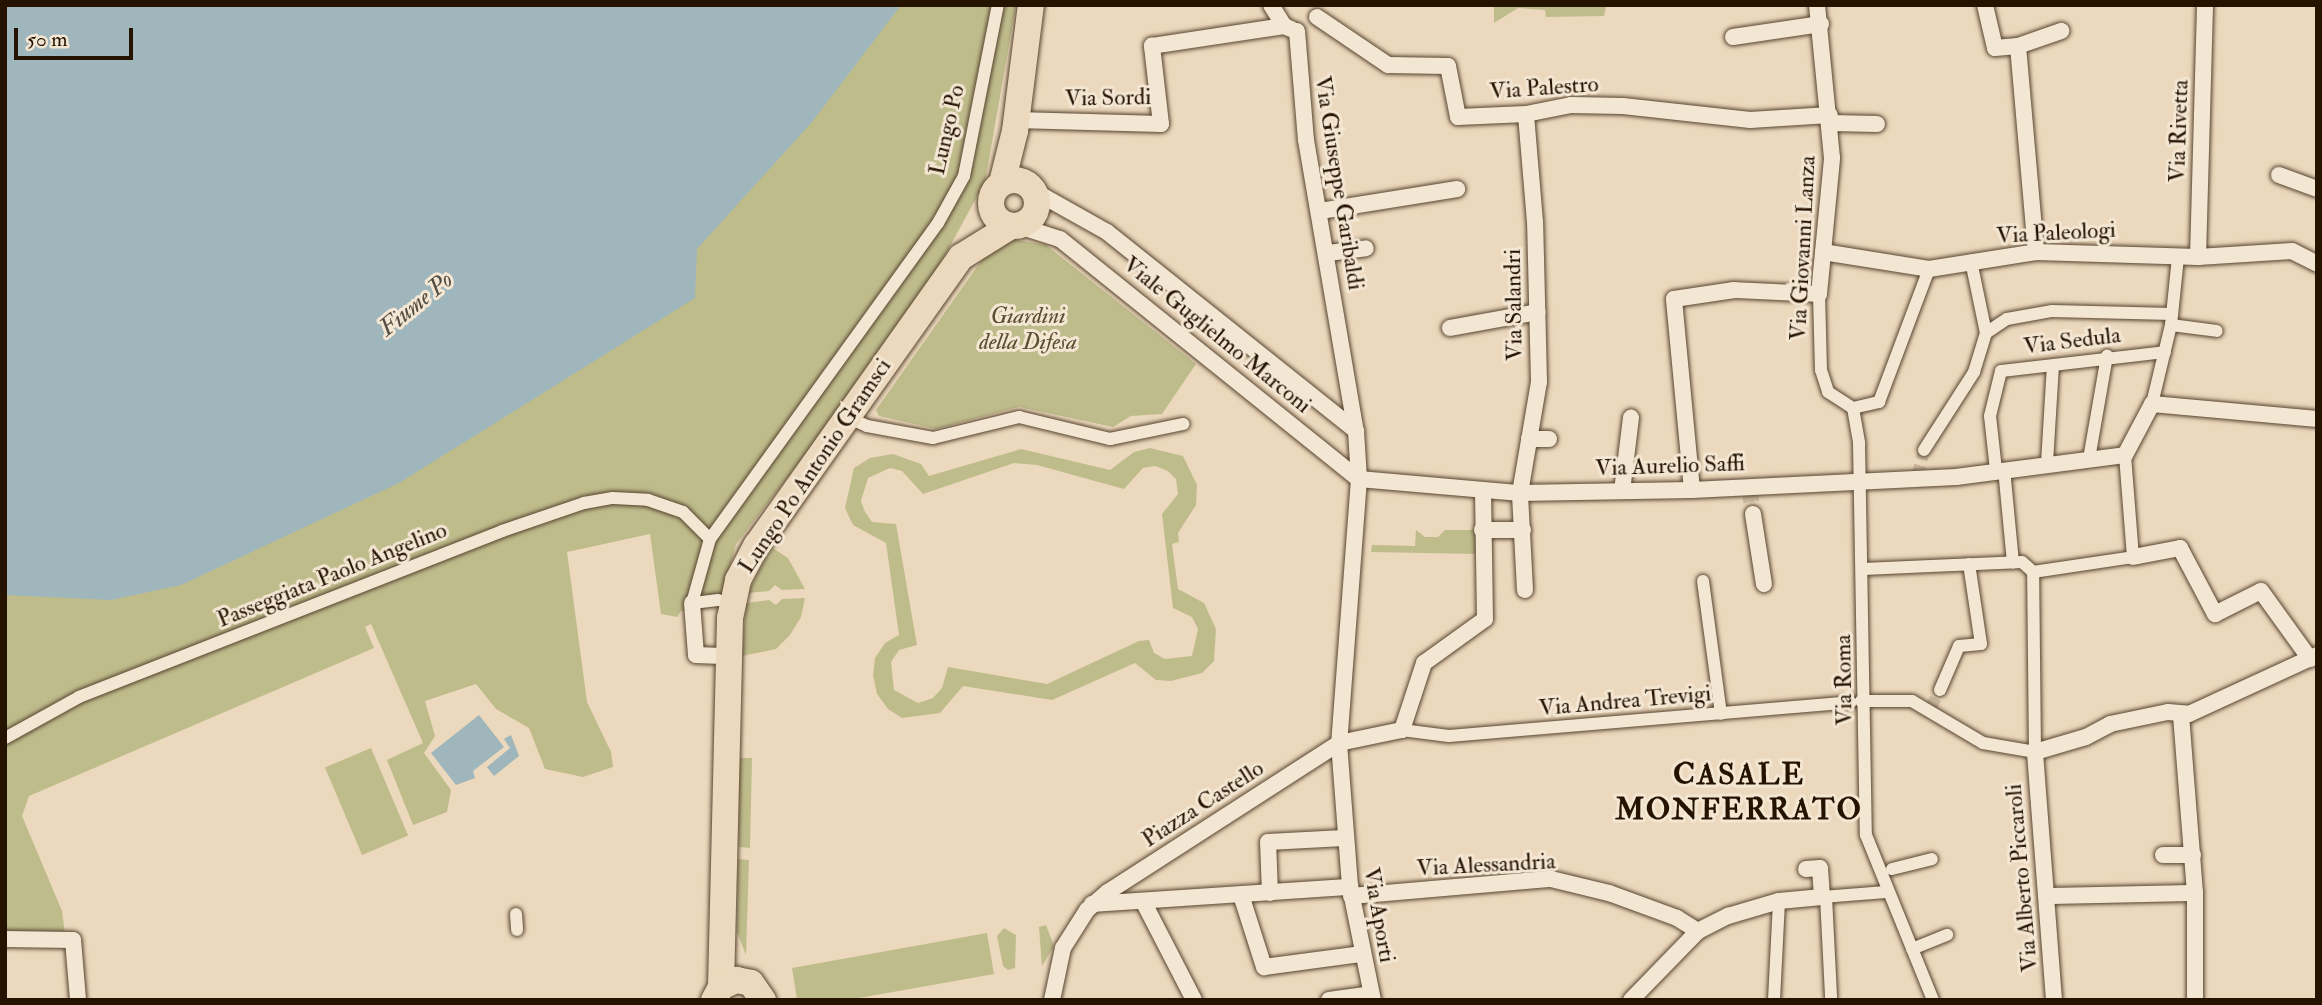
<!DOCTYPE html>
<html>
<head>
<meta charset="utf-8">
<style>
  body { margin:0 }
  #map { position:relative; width:2322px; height:1005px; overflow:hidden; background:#ecd8bc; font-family:"IM FELL Double Pica",serif }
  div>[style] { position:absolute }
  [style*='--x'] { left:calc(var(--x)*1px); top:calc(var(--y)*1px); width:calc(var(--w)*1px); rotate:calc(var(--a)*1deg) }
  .green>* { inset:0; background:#bfbc8c; transform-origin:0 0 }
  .water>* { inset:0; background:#9fb6bd }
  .pedestrian-tunnel>* { height:12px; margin-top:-6px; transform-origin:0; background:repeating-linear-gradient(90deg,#cebaa0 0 12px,transparent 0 18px) }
  .minor-tunnel>* { height:16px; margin-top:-8px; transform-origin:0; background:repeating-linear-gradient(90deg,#cebaa0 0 16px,transparent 0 24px) }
  .roads { filter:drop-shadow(0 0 2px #57442f) drop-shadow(0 0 2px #57442f) }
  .pedestrian>* { height:12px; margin:-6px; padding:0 6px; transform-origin:6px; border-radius:6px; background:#f3e6d3 }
  .minor>* { height:16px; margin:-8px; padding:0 8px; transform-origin:8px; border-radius:8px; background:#f3e6d3 }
  .primary>* { height:26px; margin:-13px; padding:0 13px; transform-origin:13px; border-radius:13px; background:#ecd8bc }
  .primary>.ring { margin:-13px; padding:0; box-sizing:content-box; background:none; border:26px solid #ecd8bc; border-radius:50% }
  span { translate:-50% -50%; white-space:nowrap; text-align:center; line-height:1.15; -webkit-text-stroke:6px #f3e6d3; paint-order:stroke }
  .street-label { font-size:23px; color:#251300 }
  .park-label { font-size:23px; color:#5b4e31; font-style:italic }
  .water-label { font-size:24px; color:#504c42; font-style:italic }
  .district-label { font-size:30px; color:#251300; font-weight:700; letter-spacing:2px }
  .frame { position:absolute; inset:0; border:7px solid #251300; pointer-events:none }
  .scale { position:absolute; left:14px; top:28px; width:119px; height:32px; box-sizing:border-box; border:4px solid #251300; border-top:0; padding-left:9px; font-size:21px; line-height:24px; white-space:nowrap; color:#251300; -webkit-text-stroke:5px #f3e6d3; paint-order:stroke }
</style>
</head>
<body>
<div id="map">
  <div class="green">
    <div style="clip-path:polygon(5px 5px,1016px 5px,985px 182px,937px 270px,819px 437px,736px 544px,719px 607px,681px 611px,677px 617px,661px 614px,650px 534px,567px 552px,587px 702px,611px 752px,613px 767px,583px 777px,545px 769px,529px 728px,496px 709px,476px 684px,425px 701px,435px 736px,424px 753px,451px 790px,447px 812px,413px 825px,387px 760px,423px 743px,371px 624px,365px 627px,374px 648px,29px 796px,22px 816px,62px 911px,66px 942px,5px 937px)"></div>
    <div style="clip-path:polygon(1494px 5px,1613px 5px,1606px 7px,1604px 16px,1546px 17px,1545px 10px,1518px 8px,1494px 23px)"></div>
    <div style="clip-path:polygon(1012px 239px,1046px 245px,1196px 364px,1162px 414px,1131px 416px,1113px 427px,1019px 407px,936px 429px,879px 416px,876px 410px,991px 247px)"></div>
    <div style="clip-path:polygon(evenodd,1150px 448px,1183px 456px,1197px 485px,1196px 505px,1178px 533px,1179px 542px,1172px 544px,1178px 589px,1204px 603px,1216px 629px,1214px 661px,1202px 673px,1171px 681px,1156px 680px,1135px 663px,1052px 700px,963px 686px,940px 713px,902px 718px,888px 709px,877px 694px,873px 675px,875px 658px,885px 643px,899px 635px,886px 543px,853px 525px,845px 508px,854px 468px,870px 458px,893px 454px,921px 464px,929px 476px,1021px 449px,1110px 470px,1134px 452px,1150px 448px,1014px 463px,1037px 465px,1124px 489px,1143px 468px,1155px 466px,1168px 471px,1176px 479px,1178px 494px,1162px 514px,1173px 608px,1192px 617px,1198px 629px,1192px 656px,1165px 659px,1154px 653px,1149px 640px,1139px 641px,1047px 684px,948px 667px,942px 688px,933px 698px,918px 703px,894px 690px,891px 662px,899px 650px,917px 645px,896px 524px,872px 522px,865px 512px,861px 501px,868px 478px,890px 468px,902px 471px,923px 494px,1014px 463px)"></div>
    <div style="clip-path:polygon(1416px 530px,1425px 537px,1438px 537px,1445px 530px,1477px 530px,1478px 554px,1371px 552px,1372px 545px,1415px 546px)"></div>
    <div style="clip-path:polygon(771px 547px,788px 558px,805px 589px,782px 590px,775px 585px,769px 591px,748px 593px)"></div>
    <div style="clip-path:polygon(805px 598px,801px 617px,790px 635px,776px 649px,742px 656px,746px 603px,769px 600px,776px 605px,782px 599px)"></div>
    <div style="left:371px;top:748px;width:95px;height:50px;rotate:67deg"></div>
    <div style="clip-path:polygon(738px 758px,752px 758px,750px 848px,739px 847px)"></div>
    <div style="clip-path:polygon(738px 859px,749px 860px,746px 955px,737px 932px)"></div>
    <div style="clip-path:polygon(1046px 925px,1054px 946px,1042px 966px,1039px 927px)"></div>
    <div style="clip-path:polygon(1004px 928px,1016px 935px,1015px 968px,1008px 970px,1003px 966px,997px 936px)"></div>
    <div style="clip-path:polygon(987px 933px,994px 974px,848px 1000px,797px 1000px,792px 968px)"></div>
  </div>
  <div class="water">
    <div style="clip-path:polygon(5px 5px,901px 5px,812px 122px,697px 249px,695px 298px,399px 483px,181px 585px,111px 600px,5px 595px)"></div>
    <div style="clip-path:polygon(479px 715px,504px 747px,473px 771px,475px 778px,456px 785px,431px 753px)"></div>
    <div style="clip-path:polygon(511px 735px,519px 756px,494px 776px,487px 767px,510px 748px,504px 739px)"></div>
  </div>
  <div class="pedestrian-tunnel">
    <div style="--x:1917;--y:477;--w:28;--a:-75"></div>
    <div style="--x:1930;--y:709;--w:21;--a:-62"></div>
  </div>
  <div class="minor-tunnel">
    <div style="--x:1749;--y:486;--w:28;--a:82"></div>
  </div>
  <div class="roads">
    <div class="pedestrian">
      <div style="--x:1819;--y:294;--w:76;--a:88.5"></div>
      <div style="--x:1821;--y:370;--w:23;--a:72"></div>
      <div style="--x:1828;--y:392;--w:30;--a:33"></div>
      <div style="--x:1853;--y:408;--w:36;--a:80"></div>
      <div style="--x:1859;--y:443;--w:392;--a:89"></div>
      <div style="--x:1866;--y:835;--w:178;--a:67.9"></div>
      <div style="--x:2171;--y:325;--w:46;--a:7.4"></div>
      <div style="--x:1986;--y:333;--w:25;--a:-34"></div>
      <div style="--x:2007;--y:319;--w:46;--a:-10.1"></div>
      <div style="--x:2052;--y:311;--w:120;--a:1.4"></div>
      <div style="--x:2152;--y:404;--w:81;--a:-76.5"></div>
      <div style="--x:2171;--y:325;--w:68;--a:-84.1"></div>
      <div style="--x:1853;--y:408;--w:27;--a:-13"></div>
      <div style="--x:1879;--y:402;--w:142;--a:-69.4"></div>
      <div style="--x:847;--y:417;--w:22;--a:24"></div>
      <div style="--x:867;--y:426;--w:67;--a:10.3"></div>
      <div style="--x:933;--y:438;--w:89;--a:-13.7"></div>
      <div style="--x:1019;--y:417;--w:94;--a:13.6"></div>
      <div style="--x:1110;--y:439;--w:75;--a:-11.6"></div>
      <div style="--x:1924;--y:450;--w:93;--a:-57.3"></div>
      <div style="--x:1974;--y:372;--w:41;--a:-72.9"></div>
      <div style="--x:1986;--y:333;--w:74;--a:-101.8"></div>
      <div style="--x:2089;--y:459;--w:105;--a:-80.1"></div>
      <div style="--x:2047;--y:463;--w:97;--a:-86.5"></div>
      <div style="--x:2004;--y:469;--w:94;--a:84.5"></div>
      <div style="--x:1996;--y:470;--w:54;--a:-96.3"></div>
      <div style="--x:1990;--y:416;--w:46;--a:-76.3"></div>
      <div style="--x:2001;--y:371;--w:165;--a:-6.6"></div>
      <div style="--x:1863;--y:569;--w:159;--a:-2.5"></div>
      <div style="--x:2022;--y:562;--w:15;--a:42"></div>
      <div style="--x:2033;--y:572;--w:101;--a:-8.5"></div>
      <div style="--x:2133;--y:557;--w:102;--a:-94.5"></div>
      <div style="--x:1703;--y:581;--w:134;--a:82.3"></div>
      <div style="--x:718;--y:600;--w:26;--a:173"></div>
      <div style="--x:692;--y:603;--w:66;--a:-74.3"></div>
      <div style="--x:710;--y:539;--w:390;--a:-54.2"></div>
      <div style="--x:938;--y:223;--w:54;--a:-61"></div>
      <div style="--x:964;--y:176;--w:174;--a:-78.8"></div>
      <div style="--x:1940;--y:690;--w:48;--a:-66.6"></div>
      <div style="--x:1959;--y:646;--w:22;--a:-5"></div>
      <div style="--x:1981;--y:644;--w:81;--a:-98.5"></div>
      <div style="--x:1861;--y:701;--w:51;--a:0"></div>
      <div style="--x:1912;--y:701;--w:82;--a:30.6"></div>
      <div style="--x:1983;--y:743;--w:53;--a:9.8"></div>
      <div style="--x:2035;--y:752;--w:180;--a:-90.6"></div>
      <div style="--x:1402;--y:730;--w:47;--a:7.3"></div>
      <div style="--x:1449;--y:736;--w:403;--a:-4.8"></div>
      <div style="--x:5;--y:738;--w:85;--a:-29"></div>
      <div style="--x:79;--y:697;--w:454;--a:-21.4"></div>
      <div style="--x:502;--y:531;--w:87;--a:-18.9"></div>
      <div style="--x:584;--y:503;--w:29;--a:-10"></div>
      <div style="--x:613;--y:498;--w:35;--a:3"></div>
      <div style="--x:648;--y:500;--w:37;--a:19"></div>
      <div style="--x:683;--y:512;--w:38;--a:45"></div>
      <div style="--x:1892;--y:869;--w:41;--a:-14"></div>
      <div style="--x:1822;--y:897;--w:64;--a:-4.5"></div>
      <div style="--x:1826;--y:897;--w:100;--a:87.1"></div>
      <div style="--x:516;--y:914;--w:16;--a:86"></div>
      <div style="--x:1912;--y:949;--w:38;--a:-22"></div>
      <div style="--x:1774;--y:1000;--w:99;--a:-87.1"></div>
    </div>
    <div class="minor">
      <div style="--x:1271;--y:5;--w:25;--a:58"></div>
      <div style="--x:1284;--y:26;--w:8;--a:23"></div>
      <div style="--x:1985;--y:5;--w:44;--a:76.9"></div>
      <div style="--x:1995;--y:48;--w:23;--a:-5"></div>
      <div style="--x:2018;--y:46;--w:207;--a:85"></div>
      <div style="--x:1317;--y:17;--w:86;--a:34.1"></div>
      <div style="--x:1388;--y:65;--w:60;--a:1"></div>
      <div style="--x:1448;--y:66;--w:52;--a:78.9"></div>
      <div style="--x:1458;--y:117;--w:68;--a:-2.5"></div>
      <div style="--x:1526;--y:114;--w:46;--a:-11.3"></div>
      <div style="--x:1571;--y:105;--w:52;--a:1.1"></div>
      <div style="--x:1623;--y:106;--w:128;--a:6.3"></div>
      <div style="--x:1750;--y:120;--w:80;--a:-3.6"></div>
      <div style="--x:1297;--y:31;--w:109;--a:85.3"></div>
      <div style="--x:1306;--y:140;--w:295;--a:80.3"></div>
      <div style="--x:1356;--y:431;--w:48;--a:86.4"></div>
      <div style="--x:1359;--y:479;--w:265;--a:94.3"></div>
      <div style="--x:1339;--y:743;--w:144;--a:85.6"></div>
      <div style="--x:1350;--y:887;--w:115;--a:78.5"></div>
      <div style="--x:1733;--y:37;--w:89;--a:-8.4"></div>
      <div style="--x:2018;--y:46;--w:46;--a:-19.2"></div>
      <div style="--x:1016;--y:120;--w:145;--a:1.6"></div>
      <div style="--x:1161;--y:124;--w:79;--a:-96.6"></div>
      <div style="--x:1152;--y:46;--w:134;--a:-8.6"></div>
      <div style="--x:1831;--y:123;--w:46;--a:1.2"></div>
      <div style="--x:2279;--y:175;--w:40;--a:20.2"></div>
      <div style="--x:1034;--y:191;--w:84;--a:29.3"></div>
      <div style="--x:1107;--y:232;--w:319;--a:38.6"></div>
      <div style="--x:1320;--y:211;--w:139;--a:-9.1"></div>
      <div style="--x:1019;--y:226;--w:43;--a:17.6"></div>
      <div style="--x:1060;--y:239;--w:383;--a:38.8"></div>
      <div style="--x:1823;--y:252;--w:107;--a:9.1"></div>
      <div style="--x:1929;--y:269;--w:108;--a:-9"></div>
      <div style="--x:2036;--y:252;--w:162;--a:1.8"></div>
      <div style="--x:2198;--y:257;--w:94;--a:-3.7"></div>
      <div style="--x:2292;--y:251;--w:28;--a:27"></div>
      <div style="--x:1328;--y:253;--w:38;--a:-7"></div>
      <div style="--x:2198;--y:257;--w:252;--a:-88.4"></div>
      <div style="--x:1450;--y:328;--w:89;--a:-10.3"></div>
      <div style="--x:1529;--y:439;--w:20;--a:0"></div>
      <div style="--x:1359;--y:479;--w:162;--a:5"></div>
      <div style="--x:1520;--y:493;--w:172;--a:-1"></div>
      <div style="--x:1692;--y:490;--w:264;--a:-2.8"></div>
      <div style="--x:1956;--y:477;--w:170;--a:-7.4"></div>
      <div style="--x:2125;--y:455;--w:58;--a:-62.1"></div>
      <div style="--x:2152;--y:404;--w:166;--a:5.2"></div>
      <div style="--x:1692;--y:490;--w:192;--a:-95.4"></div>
      <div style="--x:1674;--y:299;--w:61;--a:-8.5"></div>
      <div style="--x:1734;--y:290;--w:85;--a:2.7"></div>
      <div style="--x:1819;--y:294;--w:137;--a:-84.5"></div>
      <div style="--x:1832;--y:158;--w:154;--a:-95.6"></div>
      <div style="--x:1622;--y:491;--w:74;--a:-83"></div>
      <div style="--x:1753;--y:514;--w:71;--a:81.1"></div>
      <div style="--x:1482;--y:530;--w:41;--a:0"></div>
      <div style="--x:2133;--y:557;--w:48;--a:-10.8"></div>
      <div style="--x:2180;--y:548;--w:75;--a:62.1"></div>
      <div style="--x:2215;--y:614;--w:51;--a:-26.6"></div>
      <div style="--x:2261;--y:591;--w:84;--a:54.2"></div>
      <div style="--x:1525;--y:590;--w:97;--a:-93"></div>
      <div style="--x:1520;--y:493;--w:113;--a:-80.3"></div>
      <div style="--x:1539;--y:382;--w:160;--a:-91.4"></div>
      <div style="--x:1535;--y:222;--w:108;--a:-94.8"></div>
      <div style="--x:692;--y:603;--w:52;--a:85.6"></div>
      <div style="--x:696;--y:655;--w:33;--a:2"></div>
      <div style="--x:2181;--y:715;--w:179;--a:85.5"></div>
      <div style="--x:2195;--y:893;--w:107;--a:90"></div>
      <div style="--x:2163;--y:855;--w:30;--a:0"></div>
      <div style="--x:1270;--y:893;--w:51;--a:-92.2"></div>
      <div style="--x:1268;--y:842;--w:76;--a:-3"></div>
      <div style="--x:1241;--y:895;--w:76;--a:72.3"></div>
      <div style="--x:1264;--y:967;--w:99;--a:-7.6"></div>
      <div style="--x:1351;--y:896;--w:201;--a:-4.9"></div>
      <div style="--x:1551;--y:879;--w:60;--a:13.6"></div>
      <div style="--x:1609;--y:893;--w:72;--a:20.2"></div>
      <div style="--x:1677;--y:918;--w:25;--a:32"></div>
      <div style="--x:2047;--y:896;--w:148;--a:-1.2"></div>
      <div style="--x:1144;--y:903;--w:109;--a:62.7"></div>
      <div style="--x:1092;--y:904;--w:259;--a:-3.8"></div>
      <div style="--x:5;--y:939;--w:68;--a:0.8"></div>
      <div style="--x:73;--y:940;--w:60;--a:85.2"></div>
      <div style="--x:1052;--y:1000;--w:53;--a:-78.1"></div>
      <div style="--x:1063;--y:948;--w:45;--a:-57.7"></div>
      <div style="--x:1087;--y:910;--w:28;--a:-41"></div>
      <div style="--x:1108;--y:892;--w:275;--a:-32.8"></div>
      <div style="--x:1339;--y:743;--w:64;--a:-11.7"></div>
      <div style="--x:1402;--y:730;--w:71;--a:-71.8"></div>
      <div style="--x:1424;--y:663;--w:75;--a:-35.8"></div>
      <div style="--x:1485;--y:619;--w:127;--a:-90.9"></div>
      <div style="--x:1329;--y:1000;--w:42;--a:-8.1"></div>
      <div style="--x:1631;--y:1000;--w:96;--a:-45.8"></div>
      <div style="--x:1698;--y:931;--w:34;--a:-27"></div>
      <div style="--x:1728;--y:916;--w:53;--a:-16.4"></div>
      <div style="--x:1779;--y:901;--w:43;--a:-5.3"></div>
      <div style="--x:1822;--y:897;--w:29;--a:-94"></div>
      <div style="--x:1820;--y:868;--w:14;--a:176"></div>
      <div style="--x:2054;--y:1000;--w:249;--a:-94.4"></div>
      <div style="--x:2035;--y:752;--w:53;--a:-16.4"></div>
      <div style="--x:2086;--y:737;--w:27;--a:-28"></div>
      <div style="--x:2110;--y:724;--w:59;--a:-11.7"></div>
      <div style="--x:2168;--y:712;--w:21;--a:5"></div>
      <div style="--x:2189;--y:714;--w:141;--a:-24.7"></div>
    </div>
    <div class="primary">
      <div class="ring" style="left:991px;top:180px;width:20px;height:20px"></div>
      <div style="--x:1002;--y:183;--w:54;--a:-76"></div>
      <div style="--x:1015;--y:131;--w:127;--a:-82.8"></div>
      <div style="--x:721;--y:987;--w:369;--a:-88.6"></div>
      <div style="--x:730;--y:618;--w:39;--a:-78"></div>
      <div style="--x:738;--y:580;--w:40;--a:-62"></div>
      <div style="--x:757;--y:545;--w:353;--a:-54.7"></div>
      <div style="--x:961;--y:257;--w:59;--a:-31.8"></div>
      <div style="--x:714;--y:1000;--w:15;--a:-62"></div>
      <div style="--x:721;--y:987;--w:17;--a:-25"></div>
      <div style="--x:736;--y:980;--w:15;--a:11"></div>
      <div style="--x:751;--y:983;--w:21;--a:55"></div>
    </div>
  </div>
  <div class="street-label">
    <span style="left:1544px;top:88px;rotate:-4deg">Via Palestro</span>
    <span style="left:1108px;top:98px;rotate:-1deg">Via Sordi</span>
    <span style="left:947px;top:130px;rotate:-77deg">Lungo Po</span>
    <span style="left:2179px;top:131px;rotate:-88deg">Via Rivetta</span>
    <span style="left:1339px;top:183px;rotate:81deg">Via Giuseppe Garibaldi</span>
    <span style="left:2056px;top:233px;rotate:-3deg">Via Paleologi</span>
    <span style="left:1803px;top:248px;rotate:-87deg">Via Giovanni Lanza</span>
    <span style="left:1514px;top:305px;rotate:-91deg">Via Salandri</span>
    <span style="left:1217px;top:335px;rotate:39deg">Viale Guglielmo Marconi</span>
    <span style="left:2072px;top:341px;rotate:-7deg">Via Sedula</span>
    <span style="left:815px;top:466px;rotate:-56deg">Lungo Po Antonio Gramsci</span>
    <span style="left:1670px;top:466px;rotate:-2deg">Via Aurelio Saffi</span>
    <span style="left:332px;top:575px;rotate:-22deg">Passeggiata Paolo Angelino</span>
    <span style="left:1844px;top:680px;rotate:-91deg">Via Roma</span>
    <span style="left:1625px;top:701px;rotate:-5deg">Via Andrea Trevigi</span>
    <span style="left:1203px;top:804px;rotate:-33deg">Piazza Castello</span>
    <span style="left:1486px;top:865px;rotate:-3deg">Via Alessandria</span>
    <span style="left:2022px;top:878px;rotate:-95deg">Via Alberto Piccaroli</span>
    <span style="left:1379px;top:915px;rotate:80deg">Via Aporti</span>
  </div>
  <div class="park-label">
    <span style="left:1028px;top:329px">Giardini<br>della Difesa</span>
  </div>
  <div class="water-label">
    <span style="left:416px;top:304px;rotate:-39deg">Fiume Po</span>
  </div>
  <div class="district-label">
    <span style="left:1739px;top:792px">CASALE<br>MONFERRATO</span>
  </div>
  <div class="frame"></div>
  <div class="scale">50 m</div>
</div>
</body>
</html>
